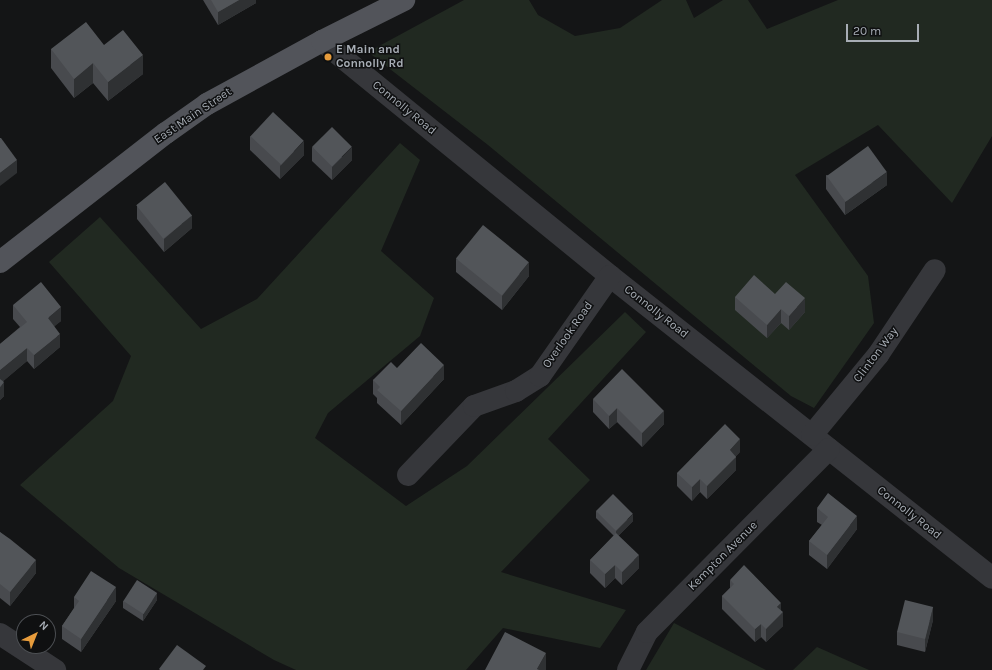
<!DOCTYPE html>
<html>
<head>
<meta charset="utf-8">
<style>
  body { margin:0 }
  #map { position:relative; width:992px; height:670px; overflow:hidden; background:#141516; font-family:Karla,sans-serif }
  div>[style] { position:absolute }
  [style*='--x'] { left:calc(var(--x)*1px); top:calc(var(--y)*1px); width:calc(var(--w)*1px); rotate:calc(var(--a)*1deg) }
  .green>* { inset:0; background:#212921 }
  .minor>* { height:22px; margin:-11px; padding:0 11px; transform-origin:11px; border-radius:11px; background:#36373b }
  .major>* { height:22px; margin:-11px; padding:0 11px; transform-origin:11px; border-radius:11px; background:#52545a }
  .wall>* { inset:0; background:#484a4e }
  .shaded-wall>* { inset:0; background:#2f3133 }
  .building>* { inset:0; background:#525559; transform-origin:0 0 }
  .dots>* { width:11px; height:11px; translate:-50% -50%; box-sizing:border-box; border:2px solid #0f1011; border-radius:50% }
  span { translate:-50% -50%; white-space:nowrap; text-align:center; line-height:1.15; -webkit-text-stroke:3px #0f1011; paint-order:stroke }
  .poi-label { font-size:12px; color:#a7adb5; font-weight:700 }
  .left { translate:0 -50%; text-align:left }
  .street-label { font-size:12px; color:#a7adb5 }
  .north { position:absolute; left:16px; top:614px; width:40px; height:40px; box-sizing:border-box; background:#0f1011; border:1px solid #4c4f53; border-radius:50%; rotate:43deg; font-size:11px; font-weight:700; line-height:16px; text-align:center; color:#a7adb5 }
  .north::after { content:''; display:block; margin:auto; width:14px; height:18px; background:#e79c3c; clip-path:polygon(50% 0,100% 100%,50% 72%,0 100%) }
  .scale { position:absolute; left:846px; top:24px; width:73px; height:18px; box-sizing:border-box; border:2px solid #a7adb5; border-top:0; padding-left:5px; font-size:12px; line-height:14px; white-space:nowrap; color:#a7adb5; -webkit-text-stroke:3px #0f1011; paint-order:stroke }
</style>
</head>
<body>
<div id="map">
  <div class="green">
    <div style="clip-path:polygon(464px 0,529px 0,538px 15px,575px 36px,620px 28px,662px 0,686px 0,694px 18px,723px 0,748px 0,767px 29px,838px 0,992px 0,992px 136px,952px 203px,878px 125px,795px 175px,868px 276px,874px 323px,814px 408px,791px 396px,488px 145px,368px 52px)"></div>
    <div style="clip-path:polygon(400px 143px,420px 160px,381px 251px,434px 298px,420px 336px,328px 413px,315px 438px,406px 506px,467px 466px,625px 312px,646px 332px,548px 439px,590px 480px,501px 572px,626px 610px,600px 648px,503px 628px,466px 670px,296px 670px,274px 660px,119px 568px,20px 485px,113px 401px,131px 356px,49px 262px,100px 217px,201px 329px,257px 299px)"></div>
    <div style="clip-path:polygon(674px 623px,766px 670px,646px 670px)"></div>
    <div style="clip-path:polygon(817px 647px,869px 670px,793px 670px)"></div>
  </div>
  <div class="minor">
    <div style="--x:322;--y:41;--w:372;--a:39.2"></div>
    <div style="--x:610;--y:276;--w:487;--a:38.3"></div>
    <div style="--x:812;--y:435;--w:104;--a:-50.5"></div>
    <div style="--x:878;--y:355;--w:102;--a:-56.2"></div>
    <div style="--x:408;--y:475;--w:95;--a:-46.3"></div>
    <div style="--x:474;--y:406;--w:45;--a:-19.7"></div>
    <div style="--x:516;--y:391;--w:28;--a:-32"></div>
    <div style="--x:540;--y:376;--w:122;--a:-55"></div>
    <div style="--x:0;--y:634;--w:66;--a:33.2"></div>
    <div style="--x:628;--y:670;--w:42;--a:-63.4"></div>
    <div style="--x:647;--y:632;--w:258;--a:-45.2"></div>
  </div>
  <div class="major">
    <div style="--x:0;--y:262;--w:210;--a:-37.9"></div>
    <div style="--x:166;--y:133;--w:50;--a:-35.3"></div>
    <div style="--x:207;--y:104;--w:131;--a:-28.7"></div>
    <div style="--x:322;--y:41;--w:92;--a:-26.6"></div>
  </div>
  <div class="wall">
    <div style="clip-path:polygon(203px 0,256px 0,256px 3px,218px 25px)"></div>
    <div style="clip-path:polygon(104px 45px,143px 74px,108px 101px,93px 83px,74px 98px,51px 68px,51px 49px)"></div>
    <div style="clip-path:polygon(250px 136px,304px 155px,280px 179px,250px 150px)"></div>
    <div style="clip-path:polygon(312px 147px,352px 160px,332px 180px,312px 161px)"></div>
    <div style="clip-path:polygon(826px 175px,887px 185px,845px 215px,826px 189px)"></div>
    <div style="clip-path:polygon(137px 206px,192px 228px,164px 252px,137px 219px)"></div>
    <div style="clip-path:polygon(456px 259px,529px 276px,502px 310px,456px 272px)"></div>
    <div style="clip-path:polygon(775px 294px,805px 312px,789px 330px,781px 323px,767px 338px,735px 310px,735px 297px)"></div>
    <div style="clip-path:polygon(13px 305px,61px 321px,54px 326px,60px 347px,34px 369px,27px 361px,3px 381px,4px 396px,0 400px,0 344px,20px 327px,13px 319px)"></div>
    <div style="clip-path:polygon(397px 368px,444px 379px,401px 425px,377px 403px,377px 398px,373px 394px,373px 380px)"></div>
    <div style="clip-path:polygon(593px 399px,664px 424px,642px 447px,617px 422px,609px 429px,593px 412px)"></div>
    <div style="clip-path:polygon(740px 452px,736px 456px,736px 470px,707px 499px,700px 492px,692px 501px,677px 486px,677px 473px)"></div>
    <div style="clip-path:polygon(817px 508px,857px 529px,827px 569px,809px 555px,809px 541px,822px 525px,817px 522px)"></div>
    <div style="clip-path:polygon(596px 511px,633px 521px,618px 536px,639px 568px,622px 585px,615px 578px,605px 588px,590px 573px,590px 560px,614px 536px,596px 518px)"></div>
    <div style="clip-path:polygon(0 532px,36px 573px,10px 606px,0 598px)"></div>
    <div style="clip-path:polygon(730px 580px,781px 611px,783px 626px,766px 642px,761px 637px,755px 642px,722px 609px,722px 596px,730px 588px)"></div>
    <div style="clip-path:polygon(74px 597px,116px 601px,81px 652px,62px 639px,62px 626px,74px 608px)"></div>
    <div style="clip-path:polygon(157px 600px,143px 621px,123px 608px,123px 601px)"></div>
    <div style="clip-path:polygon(933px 620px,925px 652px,897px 645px,897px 632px)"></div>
  </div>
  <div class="shaded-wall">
    <div style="clip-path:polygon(239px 0,256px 0,256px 3px,218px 25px,218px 12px)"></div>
    <div style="clip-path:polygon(143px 55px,143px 74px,108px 101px,108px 82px)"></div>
    <div style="clip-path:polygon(93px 63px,93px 83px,74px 98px,74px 79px)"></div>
    <div style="clip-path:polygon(304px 141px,304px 155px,280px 179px,280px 166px)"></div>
    <div style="clip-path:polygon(352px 147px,352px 160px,332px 180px,332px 167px)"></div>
    <div style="clip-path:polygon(17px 160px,17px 173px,0 186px,0 173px)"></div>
    <div style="clip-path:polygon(887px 172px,887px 185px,845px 215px,845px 202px)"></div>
    <div style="clip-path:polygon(192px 215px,192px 228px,164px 252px,164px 239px)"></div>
    <div style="clip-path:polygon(529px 262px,529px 276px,502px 310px,502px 296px)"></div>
    <div style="clip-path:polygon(805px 298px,805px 312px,789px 330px,789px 316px)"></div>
    <div style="clip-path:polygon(61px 307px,61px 321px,48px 332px,48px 318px)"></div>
    <div style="clip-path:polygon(781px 309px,781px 323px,767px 338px,767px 325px)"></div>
    <div style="clip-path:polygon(60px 334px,60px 347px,34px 369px,34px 355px)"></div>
    <div style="clip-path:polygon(27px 348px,27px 361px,0 384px,0 370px)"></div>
    <div style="clip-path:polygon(444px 365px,444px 379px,401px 425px,401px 411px)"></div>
    <div style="clip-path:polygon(4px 382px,4px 396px,0 400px,0 387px)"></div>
    <div style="clip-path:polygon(617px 408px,617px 422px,609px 429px,609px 416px)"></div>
    <div style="clip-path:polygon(664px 411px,664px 424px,642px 447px,642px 433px)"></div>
    <div style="clip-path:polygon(740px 439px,740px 452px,733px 459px,736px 457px,736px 470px,707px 499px,707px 486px,730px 450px)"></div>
    <div style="clip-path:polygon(700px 479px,700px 492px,692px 501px,692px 487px)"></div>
    <div style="clip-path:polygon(633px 514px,633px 521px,616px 538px,616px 531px)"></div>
    <div style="clip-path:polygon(857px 516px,857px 529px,827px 569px,827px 555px)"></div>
    <div style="clip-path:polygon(639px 555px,639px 568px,622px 585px,622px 572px)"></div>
    <div style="clip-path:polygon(36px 560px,36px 573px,10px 606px,10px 592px)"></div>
    <div style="clip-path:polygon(615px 565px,615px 578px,605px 588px,605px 574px)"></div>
    <div style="clip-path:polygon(116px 587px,116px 601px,81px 652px,81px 639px)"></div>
    <div style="clip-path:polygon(157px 593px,157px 600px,143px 621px,143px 614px)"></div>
    <div style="clip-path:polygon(781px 603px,781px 614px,783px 612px,783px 626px,766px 642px,766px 629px,777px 607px)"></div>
    <div style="clip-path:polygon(933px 607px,933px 620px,925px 652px,925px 638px)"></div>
    <div style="clip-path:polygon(761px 624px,761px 637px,755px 642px,755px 629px)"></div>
    <div style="clip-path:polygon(546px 653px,546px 670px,537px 670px,537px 669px)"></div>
  </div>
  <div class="building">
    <div style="clip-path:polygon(211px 0,239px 0,218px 12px)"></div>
    <div style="clip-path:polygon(86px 22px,104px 45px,123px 30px,143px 55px,108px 82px,93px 63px,74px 79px,51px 49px)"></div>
    <div style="left:273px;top:112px;width:42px;height:33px;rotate:43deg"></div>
    <div style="left:332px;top:127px;width:28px;height:28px;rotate:45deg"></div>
    <div style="clip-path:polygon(0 138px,1px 138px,17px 160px,0 173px)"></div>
    <div style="left:868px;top:146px;width:32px;height:51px;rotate:54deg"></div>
    <div style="left:165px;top:182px;width:43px;height:37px;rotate:51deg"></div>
    <div style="left:483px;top:225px;width:59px;height:43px;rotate:39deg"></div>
    <div style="clip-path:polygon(754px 275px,775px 294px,786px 282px,805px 298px,789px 316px,781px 309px,767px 325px,735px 297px)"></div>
    <div style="clip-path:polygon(41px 282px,61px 307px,48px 318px,60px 334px,34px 355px,27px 348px,0 370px,0 344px,27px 322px,13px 305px)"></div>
    <div style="clip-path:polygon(421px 343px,444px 365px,401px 411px,377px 390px,380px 387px,373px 380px,391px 362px,397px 368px)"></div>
    <div style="clip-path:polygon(622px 369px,664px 411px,642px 433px,617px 408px,609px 416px,593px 399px)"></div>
    <div style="clip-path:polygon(0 379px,4px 382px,0 387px)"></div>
    <div style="clip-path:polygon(725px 424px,740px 439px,730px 450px,736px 457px,707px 486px,700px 479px,692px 487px,677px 473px)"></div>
    <div style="clip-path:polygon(828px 493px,857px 516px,827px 555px,809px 541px,828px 517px,817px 508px)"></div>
    <div style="left:613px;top:494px;width:28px;height:24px;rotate:45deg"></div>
    <div style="clip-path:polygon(0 532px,10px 539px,36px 560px,10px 592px,0 584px)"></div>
    <div style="clip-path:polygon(616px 533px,639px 555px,622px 572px,615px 565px,605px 574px,590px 560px)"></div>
    <div style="clip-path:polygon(744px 565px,781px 603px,777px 607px,783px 612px,766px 629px,761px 624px,755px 629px,722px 596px,734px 584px,730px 580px)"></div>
    <div style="clip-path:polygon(91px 571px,116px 587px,81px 639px,62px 626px,79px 601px,74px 597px)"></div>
    <div style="left:137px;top:580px;width:24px;height:25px;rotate:33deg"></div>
    <div style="left:905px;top:600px;width:29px;height:33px;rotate:14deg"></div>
    <div style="clip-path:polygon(505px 632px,546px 653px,537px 669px,539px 670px,485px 670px)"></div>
    <div style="clip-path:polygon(177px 645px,206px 666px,203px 670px,160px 670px,159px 669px)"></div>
  </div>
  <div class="dots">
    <div style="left:328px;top:57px;background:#e79c3c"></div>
  </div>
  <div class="poi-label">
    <span class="left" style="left:336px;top:57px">E Main and<br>Connolly Rd</span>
  </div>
  <div class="street-label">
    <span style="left:404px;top:108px;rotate:39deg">Connolly Road</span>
    <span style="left:193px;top:116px;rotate:-34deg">East Main Street</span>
    <span style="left:656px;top:312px;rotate:38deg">Connolly Road</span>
    <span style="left:568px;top:335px;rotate:-55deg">Overlook Road</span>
    <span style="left:876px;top:355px;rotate:-53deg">Clinton Way</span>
    <span style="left:909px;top:513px;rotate:38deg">Connolly Road</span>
    <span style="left:723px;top:556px;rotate:-45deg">Kempton Avenue</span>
  </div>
  <div class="north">N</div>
  <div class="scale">20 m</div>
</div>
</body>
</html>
